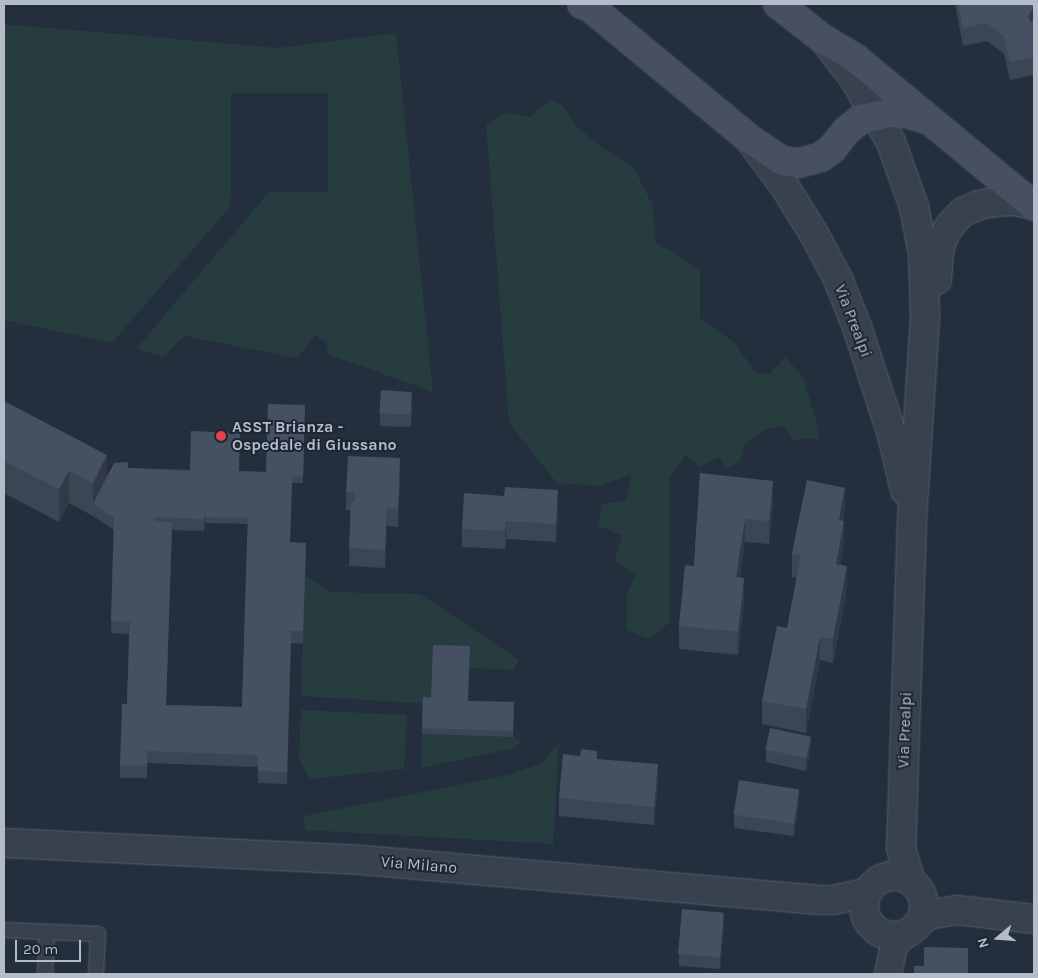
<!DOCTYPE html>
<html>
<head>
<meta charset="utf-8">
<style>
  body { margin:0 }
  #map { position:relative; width:1038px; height:978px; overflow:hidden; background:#242f3e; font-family:Karla,sans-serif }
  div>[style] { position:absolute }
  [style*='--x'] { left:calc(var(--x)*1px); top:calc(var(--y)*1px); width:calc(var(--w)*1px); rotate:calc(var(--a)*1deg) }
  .green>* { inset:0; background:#263c3f }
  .roads { filter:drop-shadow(0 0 1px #565f6c) drop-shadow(0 0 1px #565f6c) }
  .service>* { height:14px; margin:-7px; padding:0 7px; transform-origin:7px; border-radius:7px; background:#38414e }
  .minor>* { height:26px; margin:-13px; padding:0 13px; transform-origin:13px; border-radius:13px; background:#38414e }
  .tertiary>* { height:28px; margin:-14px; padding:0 14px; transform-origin:14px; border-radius:14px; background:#38414e }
  .tertiary>.ring { margin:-14px; padding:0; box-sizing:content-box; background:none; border:28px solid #38414e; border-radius:50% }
  .secondary>* { height:28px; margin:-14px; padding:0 14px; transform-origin:14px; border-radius:14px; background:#465061 }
  .wall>* { inset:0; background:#3b4654 }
  .shaded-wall>* { inset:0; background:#303945 }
  .building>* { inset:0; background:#455162; transform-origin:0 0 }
  .dots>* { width:14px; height:14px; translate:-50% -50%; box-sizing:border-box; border:2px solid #1d2633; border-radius:50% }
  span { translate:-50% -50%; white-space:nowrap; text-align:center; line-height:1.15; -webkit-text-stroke:4px #1d2633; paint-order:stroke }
  .street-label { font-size:16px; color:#b4bcc9 }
  .poi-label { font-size:16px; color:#b4bcc9; font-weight:700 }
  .left { translate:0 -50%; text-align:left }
  .frame { position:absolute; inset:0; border:5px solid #b4bcc9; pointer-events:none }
  .north { position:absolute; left:973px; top:913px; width:50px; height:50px; -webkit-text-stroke:4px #1d2633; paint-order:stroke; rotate:252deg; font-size:14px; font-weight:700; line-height:20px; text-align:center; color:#b4bcc9 }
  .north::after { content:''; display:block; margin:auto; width:18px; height:22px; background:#b4bcc9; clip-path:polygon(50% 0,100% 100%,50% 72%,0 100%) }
  .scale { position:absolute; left:15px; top:940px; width:66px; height:22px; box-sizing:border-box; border:2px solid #b4bcc9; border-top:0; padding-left:6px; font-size:15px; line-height:18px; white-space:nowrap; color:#b4bcc9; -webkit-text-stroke:4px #1d2633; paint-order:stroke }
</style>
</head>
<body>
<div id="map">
  <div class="green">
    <div style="clip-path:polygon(4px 24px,278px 48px,396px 33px,433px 392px,328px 354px,326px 342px,315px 335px,297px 358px,185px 336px,163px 357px,136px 349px,269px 192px,328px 192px,328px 93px,231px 93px,231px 192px,229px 208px,112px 343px,4px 320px)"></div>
    <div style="clip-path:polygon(551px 99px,563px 106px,578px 128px,601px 147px,634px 168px,652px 204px,656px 243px,700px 269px,700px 319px,734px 342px,755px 372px,768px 375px,786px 357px,803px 378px,815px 416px,819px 438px,793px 440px,783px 426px,766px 429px,745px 443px,740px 461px,727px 468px,719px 457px,700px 467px,686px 455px,670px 478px,670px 622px,648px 639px,627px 630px,627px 596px,635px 575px,615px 560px,622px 535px,598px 526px,602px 504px,626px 501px,631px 475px,597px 486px,557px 483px,509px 423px,486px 124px,506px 112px,530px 117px)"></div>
    <div style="clip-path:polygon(305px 576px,331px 592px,420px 594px,519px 660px,513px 670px,469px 668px,470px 653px,431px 704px,301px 696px)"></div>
    <div style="clip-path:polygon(301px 710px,407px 715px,404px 769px,310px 779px,299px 759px)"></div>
    <div style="clip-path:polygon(422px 734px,513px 737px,521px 741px,515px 748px,421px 768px)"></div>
    <div style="clip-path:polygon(559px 743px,553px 844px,305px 830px,304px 816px,512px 774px,543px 763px)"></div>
  </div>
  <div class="roads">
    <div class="service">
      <div style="--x:4;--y:930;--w:94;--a:2.4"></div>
      <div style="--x:98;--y:934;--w:40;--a:92.9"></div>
      <div style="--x:45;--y:974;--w:42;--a:-87.3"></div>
    </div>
    <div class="minor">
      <div style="--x:888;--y:974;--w:29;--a:-78"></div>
      <div style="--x:894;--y:946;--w:16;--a:-47"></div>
    </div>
    <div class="tertiary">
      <div style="--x:825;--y:41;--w:46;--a:52.1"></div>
      <div style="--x:853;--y:77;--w:75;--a:59.7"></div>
      <div style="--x:891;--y:142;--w:69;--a:70.5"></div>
      <div style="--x:914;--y:207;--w:47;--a:78.9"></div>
      <div style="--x:923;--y:253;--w:65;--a:88.2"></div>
      <div style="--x:925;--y:318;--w:203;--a:93.7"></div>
      <div style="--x:912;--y:521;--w:327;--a:91.9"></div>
      <div style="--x:901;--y:848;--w:33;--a:74"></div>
      <div style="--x:751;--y:141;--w:57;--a:53.5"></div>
      <div style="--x:785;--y:187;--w:55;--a:58.3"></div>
      <div style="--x:814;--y:234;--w:51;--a:61.9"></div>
      <div style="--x:838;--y:279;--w:52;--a:68.4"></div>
      <div style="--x:857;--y:327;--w:114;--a:72"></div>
      <div style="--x:892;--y:435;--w:57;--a:76.7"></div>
      <div style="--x:937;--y:280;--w:27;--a:-86"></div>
      <div style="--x:939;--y:253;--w:16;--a:-76"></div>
      <div style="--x:943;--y:237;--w:15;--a:-58"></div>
      <div style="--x:951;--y:224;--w:17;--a:-45"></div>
      <div style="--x:963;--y:212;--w:17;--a:-24"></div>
      <div style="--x:979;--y:205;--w:16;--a:-11"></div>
      <div style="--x:995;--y:202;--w:17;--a:-3"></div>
      <div style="--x:1012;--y:201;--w:19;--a:9"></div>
      <div style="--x:4;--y:843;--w:358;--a:2.7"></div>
      <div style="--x:362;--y:860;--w:462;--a:5"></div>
      <div style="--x:822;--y:900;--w:11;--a:0"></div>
      <div style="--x:833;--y:900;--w:35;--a:-12"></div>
      <div class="ring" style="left:864px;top:876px;width:32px;height:32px"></div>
      <div style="--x:921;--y:920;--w:13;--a:-27"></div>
      <div style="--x:933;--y:914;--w:24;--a:-9"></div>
      <div style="--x:957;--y:910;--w:78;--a:6.7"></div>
    </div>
    <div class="secondary">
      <div style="--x:582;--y:4;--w:9;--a:21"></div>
      <div style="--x:590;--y:7;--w:209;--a:39.6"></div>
      <div style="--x:751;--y:140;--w:37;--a:34"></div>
      <div style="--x:782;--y:161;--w:17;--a:7"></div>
      <div style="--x:799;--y:163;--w:23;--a:-15"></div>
      <div style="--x:821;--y:157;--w:14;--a:-36"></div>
      <div style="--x:832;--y:149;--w:24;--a:-52"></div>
      <div style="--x:847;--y:130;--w:18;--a:-38"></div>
      <div style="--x:861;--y:119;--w:31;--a:-11"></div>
      <div style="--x:891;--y:113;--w:15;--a:0"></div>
      <div style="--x:906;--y:113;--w:21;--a:17"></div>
      <div style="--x:778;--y:4;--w:57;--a:37.9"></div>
      <div style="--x:823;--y:39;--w:39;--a:31"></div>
      <div style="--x:856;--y:59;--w:231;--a:39.6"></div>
    </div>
  </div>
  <div class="wall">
    <div style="clip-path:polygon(955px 4px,1034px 4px,1034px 75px,1010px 80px,1004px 54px,987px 41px,963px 46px)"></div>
    <div style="clip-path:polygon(evenodd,4px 401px,107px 475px,128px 468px,266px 472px,305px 405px,303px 483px,292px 483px,290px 542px,306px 543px,303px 644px,291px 643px,287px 784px,258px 783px,258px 767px,147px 763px,147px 778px,120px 778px,120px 765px,127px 704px,129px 634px,111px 633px,114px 530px,93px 516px,69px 503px,59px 522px,4px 493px,4px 401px,205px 523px,248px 524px,242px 707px,166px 705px,172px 530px,204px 531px,205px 523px)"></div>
    <div style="clip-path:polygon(412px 404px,411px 427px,380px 426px,380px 413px)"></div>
    <div style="clip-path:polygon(700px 473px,773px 504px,769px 544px,745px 542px,740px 577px,744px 601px,738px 655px,679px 649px,679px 626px,694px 566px)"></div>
    <div style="clip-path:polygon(400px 476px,398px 527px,387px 526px,385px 568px,349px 566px,351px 510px,346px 510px,346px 492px)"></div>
    <div style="clip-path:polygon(558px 508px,556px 542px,506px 539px,505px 549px,462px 547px,462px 529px)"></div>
    <div style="clip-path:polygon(845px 511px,843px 521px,844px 544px,840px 564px,847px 589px,833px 663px,820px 660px,806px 733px,762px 724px,762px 701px,787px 628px,797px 578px,792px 577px,792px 553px)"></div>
    <div style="clip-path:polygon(423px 697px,469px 701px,514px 702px,513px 737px,422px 734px)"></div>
    <div style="clip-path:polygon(811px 749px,806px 771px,766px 762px,766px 750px)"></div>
    <div style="clip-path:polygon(597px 759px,658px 782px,654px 825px,559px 816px,559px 798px)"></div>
    <div style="clip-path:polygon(799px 801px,794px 836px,734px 828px,734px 815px)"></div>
    <div style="clip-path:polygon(724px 925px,720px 969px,679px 966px,679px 954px)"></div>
  </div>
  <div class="shaded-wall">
    <div style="clip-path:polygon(1034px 7px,1034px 25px,1028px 34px,1028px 16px)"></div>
    <div style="clip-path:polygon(107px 455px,107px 488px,93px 504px,93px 483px)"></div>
    <div style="clip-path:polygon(400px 458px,400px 476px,398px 527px,398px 509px)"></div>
    <div style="clip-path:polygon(69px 471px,69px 503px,59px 522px,59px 489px)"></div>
    <div style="clip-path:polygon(773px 481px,773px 504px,769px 544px,769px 521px)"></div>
    <div style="clip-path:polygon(845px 488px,845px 511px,839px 543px,839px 520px)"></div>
    <div style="clip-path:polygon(558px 490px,558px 508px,556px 542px,556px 524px)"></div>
    <div style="clip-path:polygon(387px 508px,387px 526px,385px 568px,385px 550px)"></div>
    <div style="clip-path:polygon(205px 511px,205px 523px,204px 531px,204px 519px)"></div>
    <div style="clip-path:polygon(745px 519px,745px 542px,736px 600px,736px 577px)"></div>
    <div style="clip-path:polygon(506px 521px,506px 539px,505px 549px,505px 531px)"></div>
    <div style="clip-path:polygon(844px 521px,844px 544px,836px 587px,836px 564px)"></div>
    <div style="clip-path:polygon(847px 566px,847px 589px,833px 663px,833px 639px)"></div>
    <div style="clip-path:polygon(744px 578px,744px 601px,738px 655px,738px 632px)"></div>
    <div style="clip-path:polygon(820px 637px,820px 660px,806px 733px,806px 709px)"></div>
    <div style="clip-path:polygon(811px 737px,811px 749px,806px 771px,806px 759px)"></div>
    <div style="clip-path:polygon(658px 764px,658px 782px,654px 825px,654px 807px)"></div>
    <div style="clip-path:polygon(799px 789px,799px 801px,794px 836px,794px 824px)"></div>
    <div style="clip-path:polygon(724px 913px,724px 925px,720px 969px,720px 957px)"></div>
  </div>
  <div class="building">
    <div style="clip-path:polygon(958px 4px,1034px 4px,1034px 7px,1028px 16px,1031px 22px,1034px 21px,1034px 57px,1010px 62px,1004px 36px,987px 23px,963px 28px)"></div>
    <div style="left:381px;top:390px;width:31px;height:23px;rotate:4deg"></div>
    <div style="clip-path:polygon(4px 401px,107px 455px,93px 483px,69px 471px,59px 489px,4px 461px)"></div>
    <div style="clip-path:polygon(268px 404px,305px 405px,303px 477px,292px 476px,290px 542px,247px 541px,248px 518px,205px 517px,205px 511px,127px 508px,128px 468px,190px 471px,191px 431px,240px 433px,239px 471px,266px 472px)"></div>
    <div style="clip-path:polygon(348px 456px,400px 458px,398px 509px,387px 508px,385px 550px,349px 548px,351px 502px,355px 502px,355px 492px,346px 492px)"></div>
    <div style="clip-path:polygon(128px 462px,127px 508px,205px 511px,204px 519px,155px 517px,155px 521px,172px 522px,166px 705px,242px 707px,247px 541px,306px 543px,303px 631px,291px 631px,287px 772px,258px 771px,258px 755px,147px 751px,147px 766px,120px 765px,122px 704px,127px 704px,130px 622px,111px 621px,114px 518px,93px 504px,114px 463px)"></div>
    <div style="clip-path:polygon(700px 473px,773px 481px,769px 521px,745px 519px,736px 577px,744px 578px,738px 632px,679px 626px,685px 565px,694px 566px)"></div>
    <div style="clip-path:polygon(807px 480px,845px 488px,839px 520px,844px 521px,836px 564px,847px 566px,833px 639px,820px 637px,806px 709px,762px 701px,777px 626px,787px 628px,801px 555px,792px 553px)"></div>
    <div style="clip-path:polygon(505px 487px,558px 490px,556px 524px,506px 521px,505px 531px,462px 529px,464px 493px,504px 496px)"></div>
    <div style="clip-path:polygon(433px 645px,470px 646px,468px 701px,514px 702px,513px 731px,422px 728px,423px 697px,431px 698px)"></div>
    <div style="left:770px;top:728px;width:42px;height:22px;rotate:12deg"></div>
    <div style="clip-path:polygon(581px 749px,597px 751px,597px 759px,658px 764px,654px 807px,559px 798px,563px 754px,580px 756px)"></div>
    <div style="left:739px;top:780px;width:61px;height:35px;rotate:9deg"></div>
    <div style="left:682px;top:909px;width:42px;height:45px;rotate:5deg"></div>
    <div style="clip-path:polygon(924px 947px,968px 948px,968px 974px,914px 974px,914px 966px,924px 966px)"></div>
  </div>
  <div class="dots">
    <div style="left:221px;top:436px;background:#e0444e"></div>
  </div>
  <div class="street-label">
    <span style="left:853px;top:321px;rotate:69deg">Via Prealpi</span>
    <span style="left:905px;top:730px;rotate:-88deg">Via Prealpi</span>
    <span style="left:419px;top:865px;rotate:5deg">Via Milano</span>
  </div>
  <div class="poi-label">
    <span class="left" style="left:232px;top:436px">ASST Brianza -<br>Ospedale di Giussano</span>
  </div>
  <div class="frame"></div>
  <div class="north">N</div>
  <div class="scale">20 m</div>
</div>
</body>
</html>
